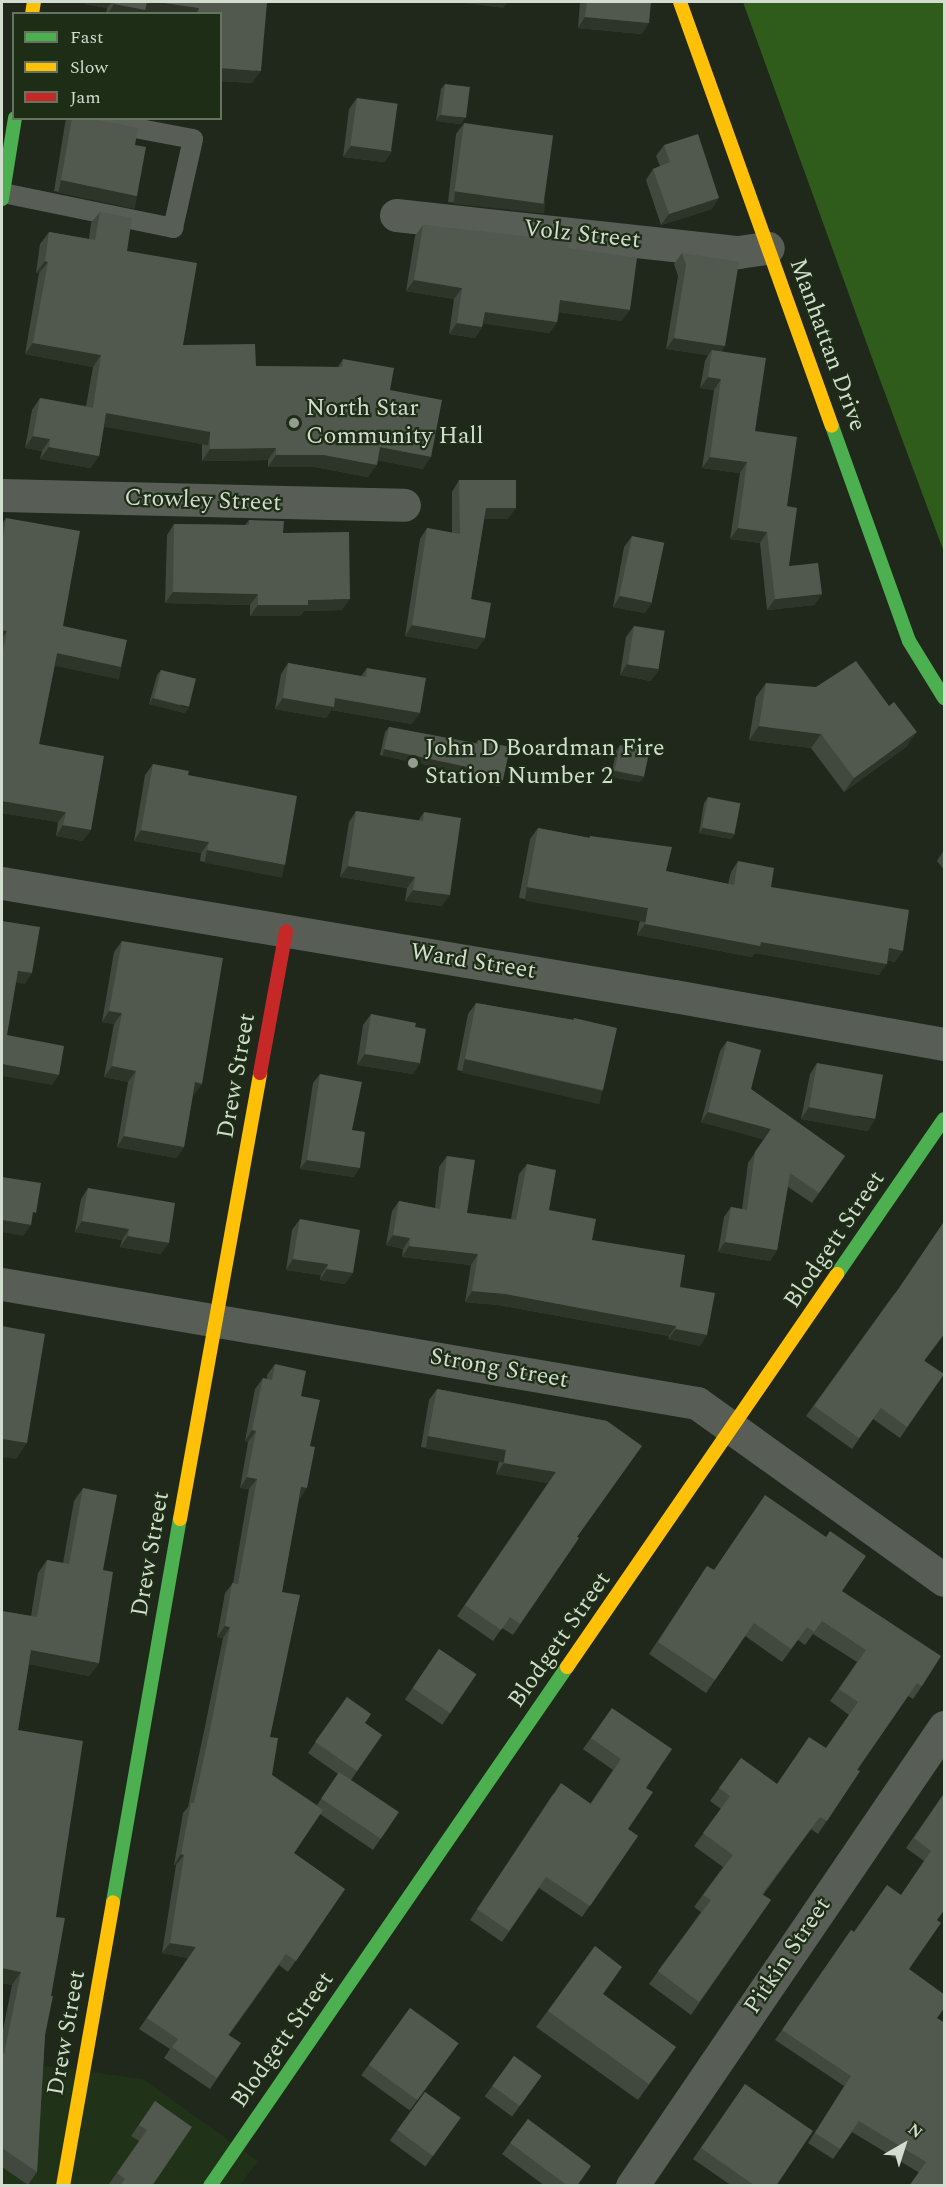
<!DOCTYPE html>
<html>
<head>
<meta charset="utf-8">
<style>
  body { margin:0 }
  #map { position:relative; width:946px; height:2187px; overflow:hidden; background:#1f281b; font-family:Spectral,serif }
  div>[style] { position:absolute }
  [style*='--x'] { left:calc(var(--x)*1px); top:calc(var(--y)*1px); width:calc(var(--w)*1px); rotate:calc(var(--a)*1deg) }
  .built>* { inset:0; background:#203218 }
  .forest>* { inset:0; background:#2f5c1a }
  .lane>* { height:20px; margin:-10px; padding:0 10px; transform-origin:10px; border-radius:10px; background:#585d56 }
  .street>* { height:33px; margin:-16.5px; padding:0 16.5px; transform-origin:16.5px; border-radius:16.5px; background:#585d56 }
  .fast>* { height:14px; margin:-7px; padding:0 7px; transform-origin:7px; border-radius:7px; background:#4caf50 }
  .slow>* { height:14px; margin:-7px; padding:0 7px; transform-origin:7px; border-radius:7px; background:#ffc107 }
  .jam>* { height:14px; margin:-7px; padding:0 7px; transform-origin:7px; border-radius:7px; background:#c62828 }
  .wall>* { inset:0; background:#41483e; transform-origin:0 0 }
  .shaded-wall>* { inset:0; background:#2d3529; transform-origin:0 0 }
  .building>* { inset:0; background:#51584e; transform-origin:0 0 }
  .dots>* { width:16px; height:16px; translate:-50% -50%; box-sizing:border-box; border:3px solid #1d2d16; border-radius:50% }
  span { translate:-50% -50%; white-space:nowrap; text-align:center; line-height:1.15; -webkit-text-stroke:4.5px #1d2d16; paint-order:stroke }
  .street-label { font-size:24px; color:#d3ddcf }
  .poi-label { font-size:24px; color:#d3ddcf }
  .left { translate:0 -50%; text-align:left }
  .frame { position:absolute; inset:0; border:3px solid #d3ddcf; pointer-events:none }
  .legend { position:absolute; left:12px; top:12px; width:210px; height:108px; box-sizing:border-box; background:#1d2d16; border:2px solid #667360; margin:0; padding:8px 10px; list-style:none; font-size:18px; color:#d3ddcf }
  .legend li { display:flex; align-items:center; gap:12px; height:30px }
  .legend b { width:30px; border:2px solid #667360 }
  .north { position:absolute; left:874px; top:2115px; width:60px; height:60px; -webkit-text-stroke:4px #1d2d16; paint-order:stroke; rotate:39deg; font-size:16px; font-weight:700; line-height:24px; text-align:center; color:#d3ddcf }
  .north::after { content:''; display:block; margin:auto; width:21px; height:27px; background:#d3ddcf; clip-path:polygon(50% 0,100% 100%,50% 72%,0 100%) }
</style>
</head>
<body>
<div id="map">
  <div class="built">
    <div style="clip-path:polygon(2px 2039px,37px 2065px,143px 2079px,258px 2161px,240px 2185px,2px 2185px)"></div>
  </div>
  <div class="forest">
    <div style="clip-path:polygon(743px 2px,944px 2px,944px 552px,876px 369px)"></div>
  </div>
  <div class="lane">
    <div style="--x:3;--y:193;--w:174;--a:11.6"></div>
    <div style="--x:173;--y:228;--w:91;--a:-77.3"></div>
    <div style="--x:193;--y:139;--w:113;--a:-169.3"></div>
  </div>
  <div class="street">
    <div style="--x:396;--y:215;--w:344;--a:6.2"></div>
    <div style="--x:738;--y:252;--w:30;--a:-8"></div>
    <div style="--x:2;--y:495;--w:402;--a:1.4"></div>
    <div style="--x:2;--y:883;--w:681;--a:9.55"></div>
    <div style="--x:674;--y:996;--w:274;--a:10.1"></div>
    <div style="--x:2;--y:1284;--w:705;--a:9.72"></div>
    <div style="--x:697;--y:1403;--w:304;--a:35.6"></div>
    <div style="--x:632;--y:2186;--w:555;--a:-55.79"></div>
  </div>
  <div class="fast">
    <div style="--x:2;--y:199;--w:82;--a:-80.9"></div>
    <div style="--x:832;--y:426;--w:228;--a:70.3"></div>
    <div style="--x:909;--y:641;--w:67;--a:58.4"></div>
    <div style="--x:837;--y:1274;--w:188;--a:-55.4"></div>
    <div style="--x:113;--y:1902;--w:389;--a:-80.1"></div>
    <div style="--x:210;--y:2186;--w:630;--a:-55.48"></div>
  </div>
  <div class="slow">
    <div style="--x:680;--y:2;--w:450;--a:70.3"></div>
    <div style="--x:32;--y:14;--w:12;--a:-81"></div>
    <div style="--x:180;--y:1519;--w:453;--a:-79.8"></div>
    <div style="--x:567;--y:1667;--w:477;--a:-55.5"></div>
    <div style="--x:63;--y:2186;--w:288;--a:-80"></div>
  </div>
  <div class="jam">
    <div style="--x:260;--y:1073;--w:144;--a:-79.6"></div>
  </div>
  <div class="wall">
    <div style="clip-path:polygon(85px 2px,267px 2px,252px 83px,220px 81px,220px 14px,106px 14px,107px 8px,85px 4px)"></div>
    <div style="clip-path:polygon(580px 2px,651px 2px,642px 34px,578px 28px)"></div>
    <div style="clip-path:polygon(445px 84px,461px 124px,436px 121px,441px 89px)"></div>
    <div style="clip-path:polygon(357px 98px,392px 151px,384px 162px,343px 157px,349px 109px)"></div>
    <div style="clip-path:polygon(66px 118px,87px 118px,135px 145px,137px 196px,129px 207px,54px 191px)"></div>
    <div style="clip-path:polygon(464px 123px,538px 211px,448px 202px,456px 134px)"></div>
    <div style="clip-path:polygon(664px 145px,712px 209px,661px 225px,646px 180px,653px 169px,660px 166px,656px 156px)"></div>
    <div style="clip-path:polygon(100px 212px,127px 251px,183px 345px,256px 366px,338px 367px,343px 359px,390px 390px,423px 469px,377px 460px,368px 477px,315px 467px,268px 467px,268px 460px,202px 461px,202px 444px,104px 426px,99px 456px,90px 468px,40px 459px,42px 451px,25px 448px,32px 410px,40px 398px,86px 406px,93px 367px,25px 354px,39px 273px,36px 273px,40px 244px,49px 232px,89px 239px,91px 223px)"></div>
    <div style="clip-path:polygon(423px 225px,568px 248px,622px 321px,559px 312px,557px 322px,549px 333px,483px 323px,482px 327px,475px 338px,449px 334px,454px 299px,406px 291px,415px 236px)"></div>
    <div style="clip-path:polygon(682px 253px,722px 351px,787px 506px,789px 566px,822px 594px,814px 605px,767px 610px,760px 543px,730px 539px,740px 473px,702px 468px,714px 390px,700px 388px,705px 361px,708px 355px,666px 349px,678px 276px,674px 264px)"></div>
    <div style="clip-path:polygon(459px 480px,508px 519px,484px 519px,471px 599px,485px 638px,477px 649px,405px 636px,420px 539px,427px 528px,452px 533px,452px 492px)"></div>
    <div style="clip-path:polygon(6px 518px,63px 626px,121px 667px,114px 678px,55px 665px,39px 744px,83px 841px,56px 836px,58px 822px,2px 813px,2px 524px)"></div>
    <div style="clip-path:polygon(249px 520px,283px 533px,342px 610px,304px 611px,300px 616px,250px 616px,250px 605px,165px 603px,167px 535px,174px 524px,245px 525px)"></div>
    <div style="clip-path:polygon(632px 536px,645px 613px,613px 607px,624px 547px)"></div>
    <div style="clip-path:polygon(634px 626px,651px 681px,620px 675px,626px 637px)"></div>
    <div style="clip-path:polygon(288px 663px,361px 676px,367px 668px,412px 724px,331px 710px,326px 718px,275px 709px,281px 674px)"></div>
    <div style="clip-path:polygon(161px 670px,185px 713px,149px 704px,157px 675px)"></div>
    <div style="clip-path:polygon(766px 683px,889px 706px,907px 746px,844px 792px,811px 748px,749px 740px,756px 697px)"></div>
    <div style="clip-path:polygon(389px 727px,476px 743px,478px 740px,503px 780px,499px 786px,467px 780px,468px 774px,380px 755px,385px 732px)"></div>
    <div style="clip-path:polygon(620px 745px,640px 782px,611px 777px,616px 751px)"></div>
    <div style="clip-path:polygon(153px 764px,188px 775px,277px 876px,200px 861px,201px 853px,134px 841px,145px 775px)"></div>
    <div style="clip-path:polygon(708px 797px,735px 834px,731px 839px,699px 833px,704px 803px)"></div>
    <div style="clip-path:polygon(356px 811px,418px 821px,424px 812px,442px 906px,405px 901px,407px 888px,340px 877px,349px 822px)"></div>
    <div style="clip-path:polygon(538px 828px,589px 838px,590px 836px,666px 871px,728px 884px,731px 872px,738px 861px,771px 887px,895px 962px,887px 960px,879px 975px,755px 953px,752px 957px,637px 935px,640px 919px,519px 898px,530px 839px)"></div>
    <div style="clip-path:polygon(944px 850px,945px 850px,945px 871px,937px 861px)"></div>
    <div style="clip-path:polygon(122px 941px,194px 1095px,193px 1095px,184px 1147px,176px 1158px,117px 1147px,128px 1082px,104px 1077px,114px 1024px,102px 1022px,114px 952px)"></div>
    <div style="clip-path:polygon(476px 1003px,573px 1020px,574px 1018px,603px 1090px,595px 1101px,457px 1070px,468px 1014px)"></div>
    <div style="clip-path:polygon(371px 1014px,415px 1027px,420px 1063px,413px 1074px,357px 1065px,363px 1025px)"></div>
    <div style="clip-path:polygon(727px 1041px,751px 1089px,845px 1156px,812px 1203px,788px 1187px,777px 1250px,770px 1261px,718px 1252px,724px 1217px,731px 1207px,742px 1209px,748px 1163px,764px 1139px,701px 1122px,720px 1051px)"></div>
    <div style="clip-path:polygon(817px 1063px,868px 1131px,801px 1119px,810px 1074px)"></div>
    <div style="clip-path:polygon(320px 1074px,352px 1130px,354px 1177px,300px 1169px,313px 1083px)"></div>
    <div style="clip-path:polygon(447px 1156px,467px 1213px,511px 1219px,519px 1174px,527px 1164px,549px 1210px,592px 1240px,680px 1287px,700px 1346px,668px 1339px,669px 1336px,498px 1305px,465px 1302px,471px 1265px,402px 1257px,403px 1249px,386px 1245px,392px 1211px,399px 1201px,435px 1208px,439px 1167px)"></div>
    <div style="clip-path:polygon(88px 1188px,161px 1254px,120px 1247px,122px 1240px,75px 1232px,81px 1199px)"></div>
    <div style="clip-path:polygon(300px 1219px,345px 1284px,320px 1280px,321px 1275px,286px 1270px,292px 1230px)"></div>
    <div style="clip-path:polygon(895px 1293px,925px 1361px,944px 1374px,900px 1438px,873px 1419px,852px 1449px,806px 1416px)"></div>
    <div style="clip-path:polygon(275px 1364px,301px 1396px,300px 1499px,299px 1499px,282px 1592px,270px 1737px,272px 1775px,317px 1805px,338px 1774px,308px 1753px,347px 1697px,365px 1723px,382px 1735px,351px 1780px,399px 1812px,373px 1850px,320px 1814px,294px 1853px,345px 1889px,288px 1972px,279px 1965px,229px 2035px,241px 2043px,210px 2089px,164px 2058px,170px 2049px,139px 2029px,188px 1958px,162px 1953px,176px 1865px,174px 1865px,183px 1813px,188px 1807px,203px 1736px,223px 1638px,217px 1637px,225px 1593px,233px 1583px,249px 1489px,240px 1488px,248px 1442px,245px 1441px,255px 1389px,263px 1378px,267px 1379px,267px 1375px)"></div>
    <div style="clip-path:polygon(437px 1389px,607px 1421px,577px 1537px,579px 1538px,513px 1635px,502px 1628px,493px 1641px,457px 1616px,548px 1483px,496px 1474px,499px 1461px,421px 1447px,429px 1400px)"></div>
    <div style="clip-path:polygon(83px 1488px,103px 1570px,99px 1663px,89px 1676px,29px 1664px,18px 1730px,56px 1917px,51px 1996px,45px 2035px,37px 2172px,28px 2185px,2px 2167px,2px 2035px,12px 1985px,2px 1983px,2px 1611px,31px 1616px,38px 1573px,47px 1560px,63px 1563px,74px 1501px)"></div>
    <div style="clip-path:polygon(707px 1566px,714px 1570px,842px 1591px,922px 1686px,913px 1699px,908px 1696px,857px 1770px,860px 1771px,818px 1834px,811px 1829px,763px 1895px,771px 1900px,691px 2015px,649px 1984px,701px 1912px,694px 1907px,723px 1867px,694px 1846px,721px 1809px,710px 1801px,741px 1758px,777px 1784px,826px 1748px,849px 1715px,830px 1701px,857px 1662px,813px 1634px,805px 1645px,798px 1640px,782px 1662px,745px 1636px,706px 1693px,649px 1654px)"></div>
    <div style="left:439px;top:1649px;width:45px;height:61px;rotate:34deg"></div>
    <div style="clip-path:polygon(612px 1708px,646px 1788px,628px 1829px,638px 1836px,582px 1917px,539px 1888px,502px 1942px,470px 1920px,553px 1794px,590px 1804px,613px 1770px,583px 1749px)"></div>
    <div style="clip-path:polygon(945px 1792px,937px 1920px,909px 1969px,937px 2018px,945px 2186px,918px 2172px,852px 2132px,833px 2159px,808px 2143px,844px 2086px,775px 2040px,851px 1930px,854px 1932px,901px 1895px,924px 1861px,906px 1848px)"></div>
    <div style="clip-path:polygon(595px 1946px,603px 1994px,676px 2047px,638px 2100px,536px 2027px)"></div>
    <div style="left:410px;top:2008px;width:60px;height:83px;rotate:36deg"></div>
    <div style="left:514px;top:2056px;width:34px;height:50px;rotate:36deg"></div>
    <div style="clip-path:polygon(745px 2084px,776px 2186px,732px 2186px,693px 2159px)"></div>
    <div style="left:425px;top:2092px;width:44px;height:60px;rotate:36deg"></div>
    <div style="clip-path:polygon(155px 2101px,152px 2186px,111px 2186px,109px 2184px,139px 2141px,131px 2136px)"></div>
    <div style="clip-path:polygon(528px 2119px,577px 2186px,545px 2186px,502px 2154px)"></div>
  </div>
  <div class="shaded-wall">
    <div style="clip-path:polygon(87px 2px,112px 2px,107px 8px,85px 4px)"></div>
    <div style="clip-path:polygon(146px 2px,158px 2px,199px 8px,195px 14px,108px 14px,114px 4px)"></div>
    <div style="clip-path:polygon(455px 2px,508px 2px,503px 8px)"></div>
    <div style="clip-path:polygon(585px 17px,649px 23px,642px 34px,578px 28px)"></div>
    <div style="clip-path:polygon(220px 68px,261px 71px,252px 83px,220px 81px)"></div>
    <div style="clip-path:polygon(440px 115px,465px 118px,461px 124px,436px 121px)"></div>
    <div style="clip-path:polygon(351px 146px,392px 151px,384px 162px,343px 157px)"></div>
    <div style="left:61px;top:180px;width:78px;height:13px;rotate:12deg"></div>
    <div style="left:455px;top:191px;width:91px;height:13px;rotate:6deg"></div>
    <div style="clip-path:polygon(719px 198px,712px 209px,661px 225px,669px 214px)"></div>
    <div style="clip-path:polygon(45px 261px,48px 262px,39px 273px,36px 273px)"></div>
    <div style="clip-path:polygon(414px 280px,462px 288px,454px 299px,406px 291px)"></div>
    <div style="clip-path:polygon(560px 300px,630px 310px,622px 321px,553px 311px)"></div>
    <div style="clip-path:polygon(485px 312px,557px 322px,549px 333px,477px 323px)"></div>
    <div style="clip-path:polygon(457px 323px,482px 327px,475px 338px,449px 334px)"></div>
    <div style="clip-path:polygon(674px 338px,725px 346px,718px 357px,712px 350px,708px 355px,666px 349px)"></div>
    <div style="clip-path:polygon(33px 343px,101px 355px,93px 367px,25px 354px)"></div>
    <div style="clip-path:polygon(708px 377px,721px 379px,714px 390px,700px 388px)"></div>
    <div style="left:106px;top:413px;width:106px;height:14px;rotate:10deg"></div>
    <div style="clip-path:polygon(33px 436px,50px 439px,42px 451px,25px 448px)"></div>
    <div style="clip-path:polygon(49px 447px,99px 456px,90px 468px,40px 459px)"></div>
    <div style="clip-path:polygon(380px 447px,431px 457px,423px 469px,371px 459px)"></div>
    <div style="clip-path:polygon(276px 448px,268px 460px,202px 461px,210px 449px)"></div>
    <div style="clip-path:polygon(276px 455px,324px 455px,377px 465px,368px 477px,315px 467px,268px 467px)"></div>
    <div style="clip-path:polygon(710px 457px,747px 462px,740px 473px,702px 468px)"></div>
    <div style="clip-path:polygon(486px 508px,516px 508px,508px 519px,478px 519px)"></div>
    <div style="clip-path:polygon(738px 528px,767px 532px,760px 543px,730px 539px)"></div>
    <div style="clip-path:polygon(173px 592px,258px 594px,250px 605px,165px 603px)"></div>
    <div style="clip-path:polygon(822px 594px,814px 605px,767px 610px,775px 599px)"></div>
    <div style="clip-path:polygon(620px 596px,653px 602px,645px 613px,613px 607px)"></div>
    <div style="clip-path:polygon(350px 599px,342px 610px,304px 611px,300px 616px,250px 616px,258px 605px,308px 600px)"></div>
    <div style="clip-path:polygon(412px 625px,485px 638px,477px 649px,405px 636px)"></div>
    <div style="clip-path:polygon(2px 630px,7px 631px,2px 638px)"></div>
    <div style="left:57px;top:653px;width:66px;height:13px;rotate:12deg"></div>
    <div style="clip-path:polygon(627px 664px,659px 670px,651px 681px,620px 675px)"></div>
    <div style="clip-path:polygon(153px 698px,189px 708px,185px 713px,149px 704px)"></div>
    <div style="clip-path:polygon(283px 698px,335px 698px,420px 713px,412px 724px,331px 710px,326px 718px,275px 709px)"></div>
    <div style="clip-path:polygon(759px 726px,821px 734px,811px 748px,749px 740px)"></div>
    <div style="clip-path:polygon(917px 732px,907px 746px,844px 792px,854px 778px)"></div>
    <div style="left:384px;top:749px;width:90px;height:7px;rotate:12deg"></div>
    <div style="clip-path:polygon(615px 771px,644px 777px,640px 782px,611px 777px)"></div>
    <div style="clip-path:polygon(471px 774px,503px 780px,499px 786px,467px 780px)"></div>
    <div style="clip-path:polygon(2px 801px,66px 812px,58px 822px,2px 813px)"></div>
    <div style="clip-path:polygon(63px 825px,91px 830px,83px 841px,56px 836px)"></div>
    <div style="clip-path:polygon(703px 828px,735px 834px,731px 839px,699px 833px)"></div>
    <div style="clip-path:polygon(141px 830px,209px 842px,201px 853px,134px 841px)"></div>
    <div style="left:207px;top:850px;width:79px;height:13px;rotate:11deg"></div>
    <div style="clip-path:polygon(348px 866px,415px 877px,407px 888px,340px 877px)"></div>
    <div style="left:527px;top:887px;width:123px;height:14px;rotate:10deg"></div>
    <div style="clip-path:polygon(413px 890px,450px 895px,442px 906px,405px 901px)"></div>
    <div style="clip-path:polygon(645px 924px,761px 942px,887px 964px,879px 975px,755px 953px,752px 957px,637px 935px)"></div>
    <div style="clip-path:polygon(889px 948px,903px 951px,895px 962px,881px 959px)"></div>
    <div style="clip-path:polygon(18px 971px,32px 973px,25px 984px,11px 982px)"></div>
    <div style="clip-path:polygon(109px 1011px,122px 1013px,114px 1024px,102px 1022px)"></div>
    <div style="clip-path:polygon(365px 1054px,420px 1063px,413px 1074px,357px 1065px)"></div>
    <div style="left:465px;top:1059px;width:141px;height:14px;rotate:13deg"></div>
    <div style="clip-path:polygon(2px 1064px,59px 1075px,52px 1085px,2px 1076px)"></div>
    <div style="clip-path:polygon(112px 1066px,136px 1071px,128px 1082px,104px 1077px)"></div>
    <div style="clip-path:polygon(195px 1082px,202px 1084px,194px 1095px,188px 1093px)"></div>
    <div style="clip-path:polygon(809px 1107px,875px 1120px,868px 1131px,801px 1119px)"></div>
    <div style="clip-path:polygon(708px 1112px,771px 1129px,764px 1140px,701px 1122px)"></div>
    <div style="clip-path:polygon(124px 1136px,184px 1147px,176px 1158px,117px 1147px)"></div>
    <div style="clip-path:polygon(307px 1160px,360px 1168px,354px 1177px,300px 1169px)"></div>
    <div style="clip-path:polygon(2px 1220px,31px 1225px,23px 1236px,2px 1232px)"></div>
    <div style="clip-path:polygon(82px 1221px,129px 1229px,122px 1240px,75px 1232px)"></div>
    <div style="clip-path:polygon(393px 1235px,410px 1238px,403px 1249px,386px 1245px)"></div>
    <div style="clip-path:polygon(128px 1236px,169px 1243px,161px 1254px,120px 1247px)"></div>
    <div style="clip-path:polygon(725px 1242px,777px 1250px,770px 1261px,718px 1252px)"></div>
    <div style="clip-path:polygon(409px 1246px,478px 1254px,471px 1265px,402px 1257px)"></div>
    <div style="clip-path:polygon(293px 1259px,328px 1264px,321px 1275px,286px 1270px)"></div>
    <div style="clip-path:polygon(327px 1269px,353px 1273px,345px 1284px,320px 1280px)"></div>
    <div style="clip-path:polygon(472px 1291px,506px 1294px,676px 1326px,669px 1336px,498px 1305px,465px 1302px)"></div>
    <div style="clip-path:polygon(676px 1329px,707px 1335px,700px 1346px,668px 1339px)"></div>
    <div style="clip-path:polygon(252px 1430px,256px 1431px,248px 1442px,245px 1441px)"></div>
    <div style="left:428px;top:1436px;width:79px;height:13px;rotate:10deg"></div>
    <div style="clip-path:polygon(2px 1439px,27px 1443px,16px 1459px,2px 1457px)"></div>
    <div style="clip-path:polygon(504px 1463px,556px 1472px,548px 1483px,496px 1474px)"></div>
    <div style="clip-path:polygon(247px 1477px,257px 1479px,249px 1489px,240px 1488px)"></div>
    <div style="clip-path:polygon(301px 1487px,307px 1488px,300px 1499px,294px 1498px)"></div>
    <div style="clip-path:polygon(225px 1626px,230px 1627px,223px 1638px,217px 1637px)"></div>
    <div style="clip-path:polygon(31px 1650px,99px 1663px,89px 1676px,22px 1663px)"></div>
    <div style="clip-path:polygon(181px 1854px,184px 1855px,176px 1865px,174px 1865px)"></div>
    <div style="clip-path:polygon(170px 1943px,196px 1947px,188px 1958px,162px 1953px)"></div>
    <div style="clip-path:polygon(2px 1968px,21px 1972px,12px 1985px,2px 1983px)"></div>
  </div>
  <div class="building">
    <div style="clip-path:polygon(115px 2px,147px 2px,145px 10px,114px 4px)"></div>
    <div style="clip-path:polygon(158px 2px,267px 2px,261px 71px,220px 68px,220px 14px,198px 14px,199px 8px)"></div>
    <div style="clip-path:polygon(587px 2px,651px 2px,649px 23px,585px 17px)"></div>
    <div style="left:445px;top:84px;width:25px;height:31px;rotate:7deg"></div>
    <div style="left:357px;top:98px;width:41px;height:48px;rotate:8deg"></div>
    <div style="clip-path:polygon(72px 118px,87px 118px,138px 128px,135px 145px,146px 147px,137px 196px,61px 180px)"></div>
    <div style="left:464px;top:123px;width:90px;height:69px;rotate:8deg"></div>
    <div style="clip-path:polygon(698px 134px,719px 198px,669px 214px,653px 169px,670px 162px,664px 145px)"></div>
    <div style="clip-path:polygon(100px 212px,132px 218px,127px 251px,197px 263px,183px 345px,255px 344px,256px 366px,342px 367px,343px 359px,394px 368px,390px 390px,442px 400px,431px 457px,380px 447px,377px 465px,324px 455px,276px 455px,276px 448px,210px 449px,210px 432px,106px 413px,99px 456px,49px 447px,50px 439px,33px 436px,40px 398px,93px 408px,101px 355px,33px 343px,48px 262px,45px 261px,49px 232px,95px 240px)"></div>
    <div style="clip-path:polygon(423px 225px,541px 238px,569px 242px,568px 248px,637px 258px,630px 310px,560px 300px,557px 322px,485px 312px,482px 327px,457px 323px,462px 288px,414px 280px)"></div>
    <div style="clip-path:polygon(682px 253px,739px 262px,725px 346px,674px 338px,686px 265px)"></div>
    <div style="clip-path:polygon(712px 350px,766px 358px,755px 431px,797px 437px,787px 506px,797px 508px,789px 566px,818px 563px,822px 594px,775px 599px,767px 532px,738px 528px,747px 462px,710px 457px,721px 379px,708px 377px)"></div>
    <div style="clip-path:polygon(459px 480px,516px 480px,516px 508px,486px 508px,471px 599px,491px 603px,485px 638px,412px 625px,427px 528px,460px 534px)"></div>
    <div style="clip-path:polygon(6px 518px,80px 531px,63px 626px,127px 640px,121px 667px,57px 653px,39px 744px,104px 756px,91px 830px,63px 825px,66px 812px,2px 801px,2px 655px,7px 631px,2px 630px,2px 544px)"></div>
    <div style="clip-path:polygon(249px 520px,284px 521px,283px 533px,349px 532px,350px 599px,308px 600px,308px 605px,258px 605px,258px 594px,173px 592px,174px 524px,249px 525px)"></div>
    <div style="left:632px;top:536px;width:33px;height:61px;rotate:12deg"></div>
    <div style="left:634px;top:626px;width:31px;height:39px;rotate:9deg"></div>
    <div style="clip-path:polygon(856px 661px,889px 706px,894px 702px,917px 732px,854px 778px,821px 734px,759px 726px,766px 683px,816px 687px)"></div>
    <div style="clip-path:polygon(288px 663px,366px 677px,367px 668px,426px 678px,420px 713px,335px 698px,334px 707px,283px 698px)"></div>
    <div style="left:161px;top:670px;width:36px;height:29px;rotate:14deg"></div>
    <div style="clip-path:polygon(389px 727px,478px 744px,478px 740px,510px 747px,503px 780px,471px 774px,472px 768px,384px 749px)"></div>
    <div style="left:620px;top:745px;width:30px;height:26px;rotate:12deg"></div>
    <div style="clip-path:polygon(153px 764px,189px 771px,188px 775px,297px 796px,285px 865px,207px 850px,209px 842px,141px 830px)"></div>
    <div style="left:708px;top:797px;width:33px;height:31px;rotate:11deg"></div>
    <div style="clip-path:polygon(356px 811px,423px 821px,424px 812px,461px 818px,450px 895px,413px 890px,415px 877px,348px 866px)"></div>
    <div style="clip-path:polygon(538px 828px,590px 838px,590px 836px,672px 847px,666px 871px,734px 885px,738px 861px,774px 868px,771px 887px,909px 910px,903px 951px,889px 948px,887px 964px,761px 942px,760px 946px,645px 924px,648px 908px,527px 887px)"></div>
    <div style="clip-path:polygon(2px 921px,40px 927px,32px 973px,18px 971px,7px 1035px,64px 1046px,59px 1075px,2px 1064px)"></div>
    <div style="clip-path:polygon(122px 941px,223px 958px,202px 1084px,195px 1082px,184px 1147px,124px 1136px,136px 1071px,112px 1066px,122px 1013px,109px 1011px)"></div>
    <div style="clip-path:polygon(476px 1003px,574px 1020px,574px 1018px,617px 1028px,603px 1090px,465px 1059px)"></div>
    <div style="clip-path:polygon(371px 1014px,416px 1023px,415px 1027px,426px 1029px,420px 1063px,365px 1054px)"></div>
    <div style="clip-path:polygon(727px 1041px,761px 1050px,751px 1089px,845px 1156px,819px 1193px,790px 1173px,777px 1250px,725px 1242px,731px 1207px,747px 1210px,755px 1152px,771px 1129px,708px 1112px)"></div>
    <div style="left:817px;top:1063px;width:67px;height:45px;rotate:10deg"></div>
    <div style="clip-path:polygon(320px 1074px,362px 1082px,352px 1130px,365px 1132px,360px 1168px,307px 1160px)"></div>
    <div style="clip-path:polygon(447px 1156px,475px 1160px,467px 1213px,516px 1220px,527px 1164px,556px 1170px,549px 1210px,596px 1219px,592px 1240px,685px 1255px,680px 1287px,715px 1293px,707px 1335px,676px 1329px,676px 1326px,506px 1294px,472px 1291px,478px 1254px,409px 1246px,410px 1238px,393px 1235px,399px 1201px,440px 1209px)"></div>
    <div style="clip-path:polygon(2px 1177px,41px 1183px,36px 1213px,33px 1212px,31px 1225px,2px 1220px)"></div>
    <div style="clip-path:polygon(88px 1188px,175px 1203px,169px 1243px,128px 1236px,129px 1229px,82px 1221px)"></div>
    <div style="clip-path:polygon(300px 1219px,360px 1230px,353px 1273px,327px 1269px,328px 1264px,293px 1259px)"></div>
    <div style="clip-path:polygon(945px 1220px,945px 1333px,924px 1361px,944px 1374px,907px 1427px,881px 1408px,859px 1438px,814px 1406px,899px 1288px)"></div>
    <div style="clip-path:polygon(2px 1326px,45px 1334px,27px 1443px,2px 1439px)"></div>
    <div style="clip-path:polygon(275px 1364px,306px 1371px,301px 1396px,320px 1400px,310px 1446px,315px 1447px,307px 1488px,301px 1487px,282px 1592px,300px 1595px,270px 1737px,278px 1738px,272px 1775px,323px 1810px,294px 1853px,345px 1889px,296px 1961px,286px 1954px,228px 2035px,241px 2043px,217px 2078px,172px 2047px,178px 2039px,147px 2018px,196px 1947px,170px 1943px,184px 1855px,181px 1854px,191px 1803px,194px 1803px,211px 1725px,230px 1627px,225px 1626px,232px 1583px,238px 1584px,257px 1479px,247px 1477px,256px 1431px,252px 1430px,263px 1378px,272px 1380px)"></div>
    <div style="clip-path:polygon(437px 1389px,607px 1421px,642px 1446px,577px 1537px,579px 1538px,520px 1624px,510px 1617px,501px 1630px,465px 1605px,556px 1472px,504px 1463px,506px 1450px,428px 1436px)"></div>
    <div style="clip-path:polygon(83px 1488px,117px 1495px,103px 1570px,113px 1572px,99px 1663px,31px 1650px,18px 1730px,83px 1741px,56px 1917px,65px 1918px,51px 1996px,53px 1996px,45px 2035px,37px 2172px,2px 2148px,2px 2052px,4px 2054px,21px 1972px,2px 1968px,2px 1829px,3px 1822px,2px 1822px,2px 1611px,37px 1617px,47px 1560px,69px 1564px)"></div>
    <div style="clip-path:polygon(765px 1495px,826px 1537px,830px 1531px,866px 1556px,842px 1591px,941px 1656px,922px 1686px,917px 1683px,857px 1770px,860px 1771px,827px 1821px,820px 1817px,762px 1894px,771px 1900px,699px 2002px,658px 1971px,711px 1900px,703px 1895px,733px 1855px,703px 1833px,730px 1796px,719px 1788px,741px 1758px,777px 1784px,809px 1737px,826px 1748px,858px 1702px,839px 1689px,866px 1650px,822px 1621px,814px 1632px,807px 1627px,791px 1649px,754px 1623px,715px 1680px,658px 1642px,707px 1566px,714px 1570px)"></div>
    <div style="left:439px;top:1649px;width:45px;height:47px;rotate:34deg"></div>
    <div style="clip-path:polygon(347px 1697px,371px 1714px,365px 1723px,382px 1735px,357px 1771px,315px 1742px)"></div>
    <div style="clip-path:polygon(612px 1708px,672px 1749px,646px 1788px,653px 1792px,628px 1829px,638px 1836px,590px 1906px,546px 1877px,509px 1931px,477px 1909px,561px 1783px,591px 1804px,621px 1759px,591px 1738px)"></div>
    <div style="left:339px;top:1772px;width:72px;height:32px;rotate:34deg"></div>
    <div style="clip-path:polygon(945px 1792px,945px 1909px,937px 1920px,941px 1923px,909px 1969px,945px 1995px,945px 2007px,937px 2018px,945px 2023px,945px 2186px,909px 2186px,926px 2162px,859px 2121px,840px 2149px,815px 2133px,851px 2076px,782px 2030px,851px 1930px,854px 1932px,887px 1885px,901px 1895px,931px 1851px,914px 1838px)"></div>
    <div style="clip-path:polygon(595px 1946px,622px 1967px,603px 1994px,676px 2047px,649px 2084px,548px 2011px)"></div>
    <div style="left:410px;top:2008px;width:60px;height:70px;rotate:36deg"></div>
    <div style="left:514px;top:2056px;width:34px;height:37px;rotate:36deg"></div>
    <div style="clip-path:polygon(745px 2084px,813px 2131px,776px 2186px,755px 2186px,701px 2148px)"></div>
    <div style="left:425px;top:2092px;width:44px;height:47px;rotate:36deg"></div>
    <div style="clip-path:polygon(155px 2101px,192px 2127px,152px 2186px,120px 2186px,125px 2179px,117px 2173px,147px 2130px,139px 2125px)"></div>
    <div style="clip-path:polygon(528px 2119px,591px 2166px,577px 2186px,568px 2186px,510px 2143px)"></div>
  </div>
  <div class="dots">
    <div style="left:294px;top:423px;background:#949e90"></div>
    <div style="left:413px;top:763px;background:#949e90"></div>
  </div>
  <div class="street-label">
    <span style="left:582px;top:235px;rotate:6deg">Volz Street</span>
    <span style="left:827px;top:345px;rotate:70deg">Manhattan Drive</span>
    <span style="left:203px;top:501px;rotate:2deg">Crowley Street</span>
    <span style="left:473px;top:962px;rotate:9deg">Ward Street</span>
    <span style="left:237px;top:1076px;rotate:-80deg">Drew Street</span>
    <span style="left:835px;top:1240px;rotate:-56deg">Blodgett Street</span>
    <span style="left:499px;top:1369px;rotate:10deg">Strong Street</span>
    <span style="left:151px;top:1554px;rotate:-80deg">Drew Street</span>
    <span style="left:560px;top:1640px;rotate:-55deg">Blodgett Street</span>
    <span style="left:788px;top:1956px;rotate:-56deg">Pitkin Street</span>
    <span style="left:67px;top:2033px;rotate:-80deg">Drew Street</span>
    <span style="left:283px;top:2040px;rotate:-55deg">Blodgett Street</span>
  </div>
  <div class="poi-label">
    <span class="left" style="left:306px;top:423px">North Star<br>Community Hall</span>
    <span class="left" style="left:425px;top:763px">John D Boardman Fire<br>Station Number 2</span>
  </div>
  <div class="frame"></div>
  <ul class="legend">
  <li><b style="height:8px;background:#4caf50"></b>Fast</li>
  <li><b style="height:8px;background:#ffc107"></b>Slow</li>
  <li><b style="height:8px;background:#c62828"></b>Jam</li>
  </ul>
  <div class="north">N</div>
</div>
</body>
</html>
